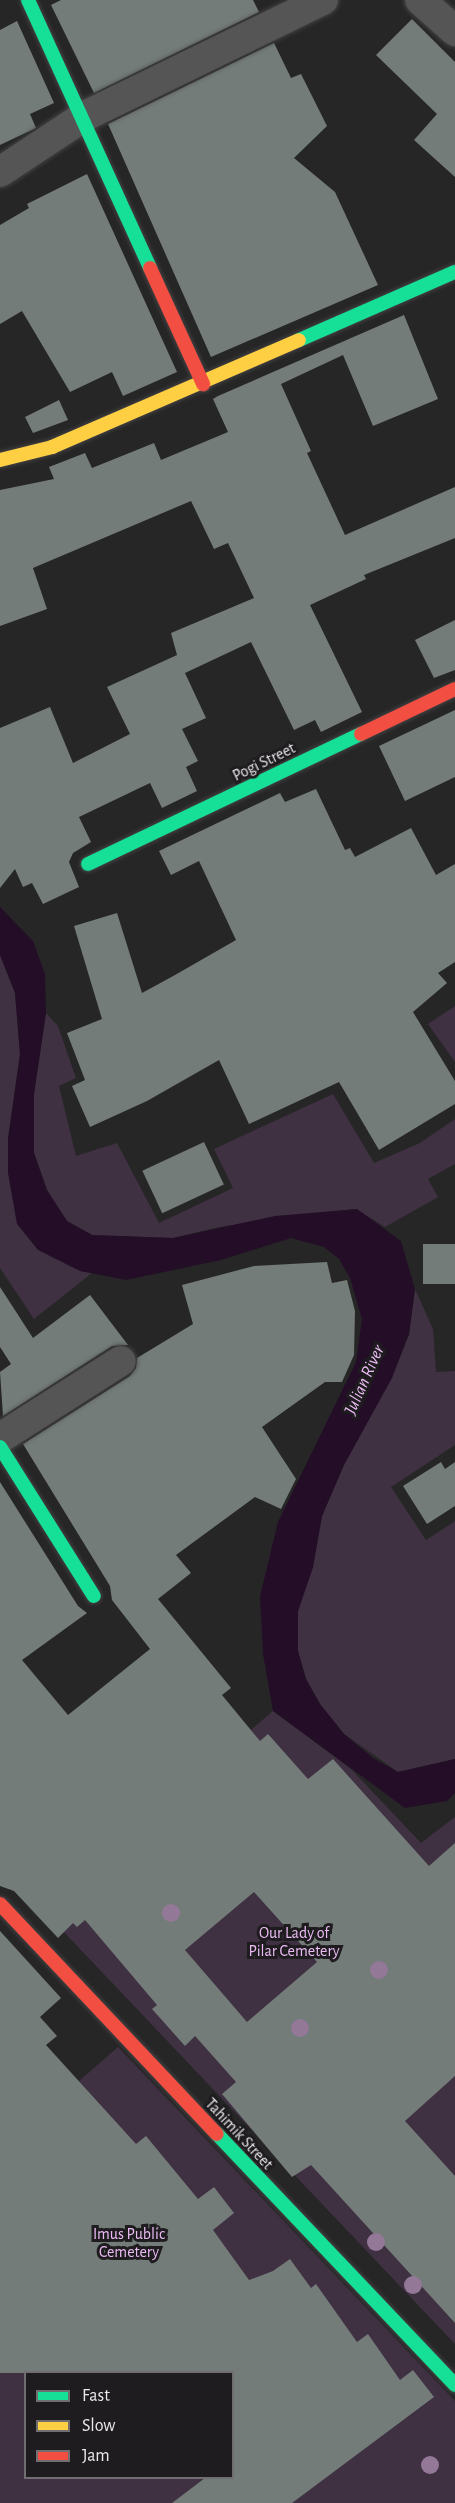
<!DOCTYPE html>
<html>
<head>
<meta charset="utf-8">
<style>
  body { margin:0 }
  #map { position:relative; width:455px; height:2503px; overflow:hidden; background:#272627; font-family:"Alegreya Sans",sans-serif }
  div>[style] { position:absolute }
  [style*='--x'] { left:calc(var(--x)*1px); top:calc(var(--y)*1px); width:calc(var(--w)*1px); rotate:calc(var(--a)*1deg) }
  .green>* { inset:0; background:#3f3042 }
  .water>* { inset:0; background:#230d27 }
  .building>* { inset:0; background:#737c78; transform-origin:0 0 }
  .roads { filter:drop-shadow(0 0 2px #424142) drop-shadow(0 0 2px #424142) }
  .street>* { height:30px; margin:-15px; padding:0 15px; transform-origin:15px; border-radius:15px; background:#565556 }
  .fast>* { height:14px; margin:-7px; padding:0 7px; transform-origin:7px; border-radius:7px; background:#16e098 }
  .slow>* { height:14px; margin:-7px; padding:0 7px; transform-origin:7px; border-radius:7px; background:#ffcf43 }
  .jam>* { height:14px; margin:-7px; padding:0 7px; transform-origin:7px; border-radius:7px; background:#f24e42 }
  .trees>* { width:18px; height:18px; margin:-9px; border-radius:50%; background:#937898 }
  span { translate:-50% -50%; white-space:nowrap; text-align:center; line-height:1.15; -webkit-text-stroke:6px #1e1c1f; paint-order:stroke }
  .street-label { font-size:16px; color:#eae8ea }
  .park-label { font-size:16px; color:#ecbcf5 }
  .water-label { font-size:18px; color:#edbcf5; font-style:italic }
  .legend { position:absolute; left:24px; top:2371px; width:210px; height:108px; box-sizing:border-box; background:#1e1c1f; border:2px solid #706e70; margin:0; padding:8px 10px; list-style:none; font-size:18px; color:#eae8ea }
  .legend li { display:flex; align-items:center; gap:12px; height:30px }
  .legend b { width:30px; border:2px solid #706e70 }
</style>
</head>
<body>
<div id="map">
  <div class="green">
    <div style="clip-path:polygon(0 955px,15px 993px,20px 1054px,8px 1139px,80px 1271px,92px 1273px,34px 1319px,0 1268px)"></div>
    <div style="clip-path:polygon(455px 1006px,455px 1062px,428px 1024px)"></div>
    <div style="clip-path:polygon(46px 1013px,58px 1026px,76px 1078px,59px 1086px,76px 1156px,117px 1143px,159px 1223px,233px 1188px,214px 1149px,333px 1094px,374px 1163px,420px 1143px,455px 1119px,455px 1164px,428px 1179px,438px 1197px,385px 1227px,356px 1209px,219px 1227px,173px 1238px,92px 1235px,67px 1221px,47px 1190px,34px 1153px,34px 1094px)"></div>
    <div style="clip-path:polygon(415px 1289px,433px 1329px,436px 1372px,455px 1371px,455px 1445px,391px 1487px,426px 1540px,455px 1521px,455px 1759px,398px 1772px,344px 1734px,320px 1704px,306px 1679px,298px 1651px,298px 1611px,313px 1567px,322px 1516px,344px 1465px,409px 1335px)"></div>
    <div style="clip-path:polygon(273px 1711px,351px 1769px,421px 1843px,455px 1817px,455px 2344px,42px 1909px)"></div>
    <div style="clip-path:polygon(evenodd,118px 2047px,455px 2401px,455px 2503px,0 2503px,0 2150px,118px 2047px,26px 2372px,232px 2372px,232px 2478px,26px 2478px,26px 2372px)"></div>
  </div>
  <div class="water">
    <div style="clip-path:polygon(0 907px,33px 941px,45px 974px,46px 1013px,34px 1094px,34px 1153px,47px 1190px,67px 1221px,92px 1235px,173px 1238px,275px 1216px,357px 1209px,401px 1241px,415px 1289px,409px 1334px,392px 1378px,344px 1465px,322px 1516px,313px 1567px,298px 1611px,298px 1651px,306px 1679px,320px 1704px,344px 1734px,373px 1758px,398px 1772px,455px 1759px,455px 1793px,447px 1801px,405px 1808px,273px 1711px,263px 1654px,260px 1596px,278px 1522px,356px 1362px,362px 1319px,350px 1278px,339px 1259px,324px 1247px,291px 1238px,221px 1260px,126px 1280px,80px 1271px,38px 1250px,17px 1224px,8px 1173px,8px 1139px,20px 1054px,15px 993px,0 955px)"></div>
  </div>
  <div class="building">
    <div style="clip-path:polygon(61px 0,253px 0,259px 12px,94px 93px,51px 5px)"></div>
    <div style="clip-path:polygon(412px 19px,455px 62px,455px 177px,414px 140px,437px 114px,376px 55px)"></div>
    <div style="clip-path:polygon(17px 21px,54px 103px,30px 114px,36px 128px,0 145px,0 30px)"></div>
    <div style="clip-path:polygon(274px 43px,291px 78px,301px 74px,327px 126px,294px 158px,335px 192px,378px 285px,211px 357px,108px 124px)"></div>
    <div style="clip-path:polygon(87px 174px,177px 372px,123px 396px,112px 372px,70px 392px,22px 311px,0 324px,0 225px,29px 208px,27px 204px)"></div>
    <div style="clip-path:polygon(404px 315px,438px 399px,373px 426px,343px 355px,281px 384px,311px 451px,307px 453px,345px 535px,455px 487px,455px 538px,364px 575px,366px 579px,310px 605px,362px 712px,321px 732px,315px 720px,294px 730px,251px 642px,185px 673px,206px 718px,182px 729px,198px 761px,186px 767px,197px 791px,162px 808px,150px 783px,79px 817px,91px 842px,73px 853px,69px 862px,79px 887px,43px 904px,32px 883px,23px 887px,15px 869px,0 888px,0 728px,50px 707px,73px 763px,130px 734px,107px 687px,177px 655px,171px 633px,254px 598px,228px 543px,214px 549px,191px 501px,33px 568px,47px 609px,0 626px,0 490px,54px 479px,49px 467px,85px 453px,92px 468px,154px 443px,161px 460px,228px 432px,213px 399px,218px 396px)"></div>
    <div style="clip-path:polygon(59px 400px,68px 420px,33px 433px,25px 417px)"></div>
    <div style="clip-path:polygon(455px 620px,455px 670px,434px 678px,415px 640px)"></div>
    <div style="clip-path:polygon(455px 710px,455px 777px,405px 801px,379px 746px)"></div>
    <div style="clip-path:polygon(316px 789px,345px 850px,350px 848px,355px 857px,411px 828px,436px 875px,455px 864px,455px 962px,438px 973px,447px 983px,413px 1012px,455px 1081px,455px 1104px,379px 1150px,339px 1082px,249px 1124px,219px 1060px,147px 1101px,90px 1127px,72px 1086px,85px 1080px,67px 1033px,102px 1019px,74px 926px,117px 913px,142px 993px,175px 975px,236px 940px,199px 861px,171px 875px,159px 851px,280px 793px,285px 802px)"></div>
    <div style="left:204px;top:1142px;width:47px;height:68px;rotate:65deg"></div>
    <div style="left:455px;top:1244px;width:40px;height:32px;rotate:90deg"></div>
    <div style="clip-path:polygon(evenodd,327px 1262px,332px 1283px,347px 1280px,355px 1311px,354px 1355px,342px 1382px,325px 1382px,262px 1427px,296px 1479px,281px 1509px,255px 1497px,176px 1555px,191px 1573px,158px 1599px,231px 1688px,222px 1695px,260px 1741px,268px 1734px,308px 1779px,333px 1759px,429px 1866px,455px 1843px,455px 2076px,405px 2121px,455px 2176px,455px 2323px,311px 2165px,292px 2177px,222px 2094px,236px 2082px,195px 2036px,185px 2046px,152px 2009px,157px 2005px,85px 1920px,77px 1927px,73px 1923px,58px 1938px,14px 1891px,0 1886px,0 1482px,78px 1606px,87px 1613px,22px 1660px,68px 1715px,150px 1649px,112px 1600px,110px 1586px,23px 1444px,130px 1376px,136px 1368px,137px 1358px,193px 1324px,182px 1285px,254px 1266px,327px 1262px,254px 1892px,317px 1962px,247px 2022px,185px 1950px,254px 1892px)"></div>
    <div style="clip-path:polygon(0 1287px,33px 1338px,90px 1295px,128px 1345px,112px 1346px,3px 1416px,0 1372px,11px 1364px,0 1347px)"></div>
    <div style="clip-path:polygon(441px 1462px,445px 1469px,455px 1462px,455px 1506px,427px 1524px,403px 1486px)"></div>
    <div style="clip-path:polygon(0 1931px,61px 1998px,40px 2017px,57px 2036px,46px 2045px,136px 2144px,146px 2136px,198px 2199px,214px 2187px,234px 2213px,213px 2230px,249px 2280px,273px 2271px,290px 2259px,311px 2288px,316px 2284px,357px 2342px,368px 2334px,400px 2380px,413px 2370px,434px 2397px,292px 2503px,172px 2503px,205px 2478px,232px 2478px,232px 2373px,0 2373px)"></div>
  </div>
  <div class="roads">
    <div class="street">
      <div style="--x:420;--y:0;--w:47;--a:41.5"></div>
      <div style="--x:0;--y:172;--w:100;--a:-33.5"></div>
      <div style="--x:83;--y:117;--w:267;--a:-26"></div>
      <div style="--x:0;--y:1438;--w:143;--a:-32.5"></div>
    </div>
    <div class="fast">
      <div style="--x:28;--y:0;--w:294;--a:65.5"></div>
      <div style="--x:299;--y:340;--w:170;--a:-23.6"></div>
      <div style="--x:88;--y:864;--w:302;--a:-25.5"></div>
      <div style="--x:0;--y:1447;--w:176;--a:57.8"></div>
      <div style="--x:217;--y:2134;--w:346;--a:46.5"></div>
    </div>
    <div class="slow">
      <div style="--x:0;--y:460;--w:54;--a:-14"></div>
      <div style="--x:52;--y:447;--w:269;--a:-23.4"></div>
    </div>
    <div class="jam">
      <div style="--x:150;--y:268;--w:128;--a:65.4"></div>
      <div style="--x:361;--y:734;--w:104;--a:-25.6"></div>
      <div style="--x:0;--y:1904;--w:316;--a:46.7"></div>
    </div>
  </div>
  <div class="trees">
    <div style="left:171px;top:1913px"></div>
    <div style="left:379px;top:1970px"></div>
    <div style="left:300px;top:2028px"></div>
    <div style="left:376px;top:2242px"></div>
    <div style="left:413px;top:2285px"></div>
    <div style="left:430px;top:2465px"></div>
  </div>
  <div class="street-label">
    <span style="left:264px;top:762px;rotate:-26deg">Pogi Street</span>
    <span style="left:239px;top:2134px;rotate:47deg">Tahimik Street</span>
  </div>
  <div class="park-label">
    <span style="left:294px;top:1942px">Our Lady of<br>Pilar Cemetery</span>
    <span style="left:129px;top:2243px">Imus Public<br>Cemetery</span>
  </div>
  <div class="water-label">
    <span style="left:365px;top:1380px;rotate:-66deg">Julian River</span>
  </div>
  <ul class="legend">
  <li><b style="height:8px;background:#16e098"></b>Fast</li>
  <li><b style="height:8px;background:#ffcf43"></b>Slow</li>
  <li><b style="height:8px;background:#f24e42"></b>Jam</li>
  </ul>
</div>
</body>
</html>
